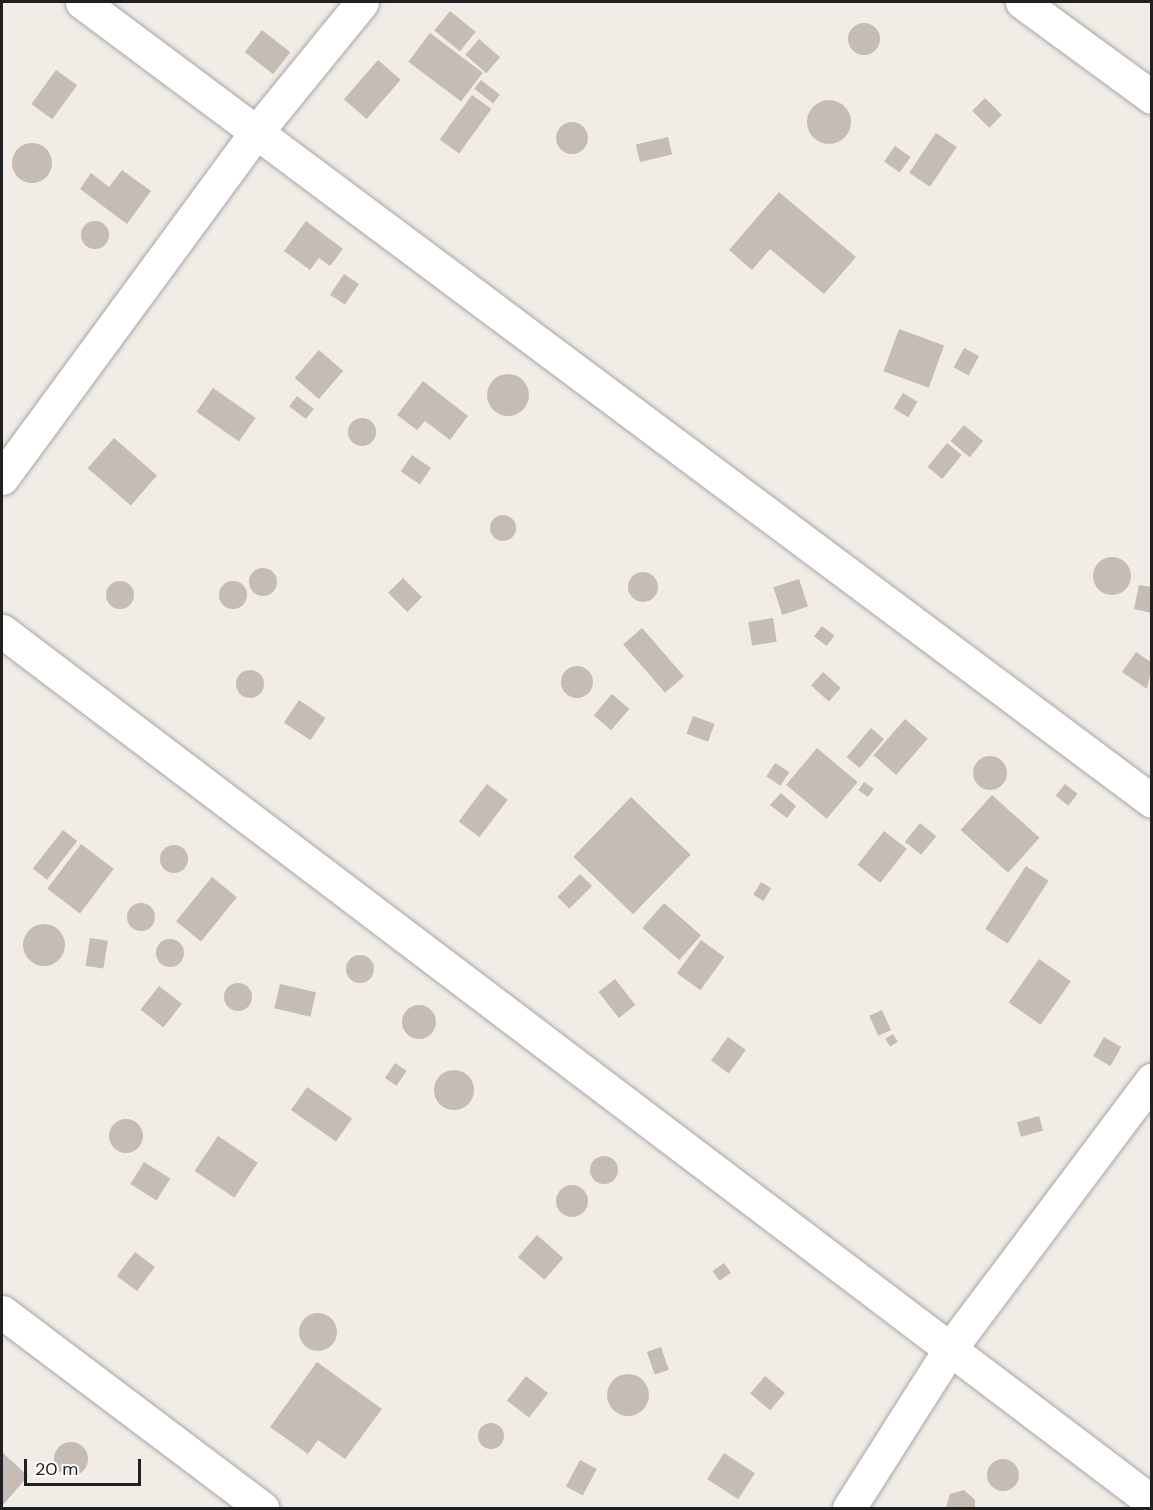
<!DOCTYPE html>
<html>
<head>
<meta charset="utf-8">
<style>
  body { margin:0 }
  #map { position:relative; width:1153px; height:1510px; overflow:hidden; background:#f1ece6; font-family:"DM Sans",sans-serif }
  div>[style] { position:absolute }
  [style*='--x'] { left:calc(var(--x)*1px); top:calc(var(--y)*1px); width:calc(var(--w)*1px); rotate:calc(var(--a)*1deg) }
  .building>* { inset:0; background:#c5bcb5; transform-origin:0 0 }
  .round { border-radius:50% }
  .roads { filter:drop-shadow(0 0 2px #a7a7a7) drop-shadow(0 0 2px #a7a7a7) }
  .street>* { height:33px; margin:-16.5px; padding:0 16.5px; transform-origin:16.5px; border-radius:16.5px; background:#fff }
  span { translate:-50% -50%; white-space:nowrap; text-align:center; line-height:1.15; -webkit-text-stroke:6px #fff; paint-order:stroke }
  .frame { position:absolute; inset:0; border:3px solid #202020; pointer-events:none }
  .scale { position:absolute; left:24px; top:1459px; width:117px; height:27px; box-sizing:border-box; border:3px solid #202020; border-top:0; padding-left:8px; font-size:18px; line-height:21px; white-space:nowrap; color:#202020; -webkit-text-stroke:4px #fff; paint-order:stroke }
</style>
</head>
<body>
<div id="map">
  <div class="building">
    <div style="left:450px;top:11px;width:33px;height:25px;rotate:39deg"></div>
    <div class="round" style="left:848px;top:23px;width:32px;height:32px"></div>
    <div style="left:262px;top:30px;width:36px;height:28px;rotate:38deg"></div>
    <div style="left:430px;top:33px;width:66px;height:36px;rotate:37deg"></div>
    <div style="left:479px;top:39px;width:28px;height:21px;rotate:41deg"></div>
    <div style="left:378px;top:60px;width:30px;height:52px;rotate:41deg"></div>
    <div style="left:56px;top:70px;width:26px;height:42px;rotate:36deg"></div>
    <div style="left:481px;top:80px;width:24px;height:11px;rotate:38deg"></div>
    <div style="left:472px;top:95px;width:24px;height:55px;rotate:36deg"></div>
    <div style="left:985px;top:98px;width:24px;height:18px;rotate:45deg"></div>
    <div class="round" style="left:807px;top:100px;width:44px;height:44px"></div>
    <div class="round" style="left:556px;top:122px;width:32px;height:32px"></div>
    <div style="left:936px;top:133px;width:25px;height:48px;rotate:34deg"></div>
    <div style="left:668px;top:137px;width:18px;height:33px;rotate:77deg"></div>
    <div class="round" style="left:12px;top:143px;width:40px;height:40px"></div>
    <div style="left:895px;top:146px;width:19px;height:19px;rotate:35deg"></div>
    <div style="clip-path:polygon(122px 170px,151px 191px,127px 224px,80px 189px,91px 173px,109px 187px)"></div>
    <div style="clip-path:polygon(779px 192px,856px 257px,824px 294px,770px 249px,752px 270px,729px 250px)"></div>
    <div style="clip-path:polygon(306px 221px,343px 249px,330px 266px,319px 258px,310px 270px,284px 251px)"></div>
    <div class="round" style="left:81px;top:221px;width:28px;height:28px"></div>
    <div style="left:344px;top:274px;width:18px;height:25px;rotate:34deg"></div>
    <div style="left:899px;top:329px;width:48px;height:45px;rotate:20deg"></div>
    <div style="left:964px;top:348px;width:17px;height:22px;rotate:28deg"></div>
    <div style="left:319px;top:350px;width:32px;height:37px;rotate:41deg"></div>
    <div class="round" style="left:487px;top:374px;width:42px;height:42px"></div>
    <div style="clip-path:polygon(423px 381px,468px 416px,450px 440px,425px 421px,417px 430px,397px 415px)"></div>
    <div style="left:213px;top:388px;width:52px;height:29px;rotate:35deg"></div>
    <div style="left:903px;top:393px;width:17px;height:18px;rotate:31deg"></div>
    <div style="left:297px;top:396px;width:21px;height:13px;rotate:37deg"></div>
    <div class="round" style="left:348px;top:418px;width:28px;height:28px"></div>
    <div style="left:964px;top:425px;width:25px;height:21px;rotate:40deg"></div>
    <div style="left:114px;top:438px;width:57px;height:40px;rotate:41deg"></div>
    <div style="left:947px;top:443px;width:19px;height:31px;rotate:39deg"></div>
    <div style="left:412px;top:455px;width:23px;height:20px;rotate:34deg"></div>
    <div class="round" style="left:490px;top:515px;width:26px;height:26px"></div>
    <div class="round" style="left:1093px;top:557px;width:38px;height:38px"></div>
    <div class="round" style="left:249px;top:568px;width:28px;height:28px"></div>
    <div class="round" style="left:628px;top:572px;width:30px;height:30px"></div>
    <div style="left:403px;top:578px;width:27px;height:21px;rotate:45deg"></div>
    <div style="left:799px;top:579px;width:29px;height:27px;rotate:72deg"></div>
    <div class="round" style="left:106px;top:581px;width:28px;height:28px"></div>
    <div class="round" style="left:219px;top:581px;width:28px;height:28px"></div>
    <div style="clip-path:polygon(1139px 585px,1152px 587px,1152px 613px,1134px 609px)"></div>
    <div style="left:773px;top:618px;width:24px;height:25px;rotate:81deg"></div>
    <div style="left:822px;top:626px;width:16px;height:13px;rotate:38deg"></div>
    <div style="left:642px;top:628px;width:64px;height:25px;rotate:49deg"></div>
    <div style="clip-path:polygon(1136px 652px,1152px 663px,1147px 689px,1122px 672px)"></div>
    <div class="round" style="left:561px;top:666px;width:32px;height:32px"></div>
    <div class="round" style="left:236px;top:670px;width:28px;height:28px"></div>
    <div style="left:823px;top:672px;width:24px;height:18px;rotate:42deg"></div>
    <div style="left:612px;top:694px;width:23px;height:28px;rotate:41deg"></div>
    <div style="left:299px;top:700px;width:32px;height:27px;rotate:34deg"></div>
    <div style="left:693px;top:716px;width:23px;height:19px;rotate:20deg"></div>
    <div style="left:905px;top:719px;width:30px;height:48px;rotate:41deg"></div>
    <div style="left:871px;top:728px;width:17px;height:38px;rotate:40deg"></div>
    <div style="left:817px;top:748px;width:53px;height:48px;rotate:40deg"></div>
    <div class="round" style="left:973px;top:756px;width:34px;height:34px"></div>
    <div style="left:775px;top:763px;width:17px;height:16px;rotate:33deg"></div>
    <div style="left:864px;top:782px;width:12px;height:10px;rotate:35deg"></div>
    <div style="left:487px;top:784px;width:26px;height:47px;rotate:37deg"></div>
    <div style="left:1065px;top:784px;width:16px;height:15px;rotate:38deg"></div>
    <div style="clip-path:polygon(781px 793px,796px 806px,787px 818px,770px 805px)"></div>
    <div style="left:992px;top:795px;width:64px;height:47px;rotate:42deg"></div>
    <div style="left:631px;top:797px;width:83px;height:83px;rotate:44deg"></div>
    <div style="left:920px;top:823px;width:21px;height:24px;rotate:39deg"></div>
    <div style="left:63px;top:830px;width:18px;height:49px;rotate:38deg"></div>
    <div style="left:884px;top:831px;width:29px;height:43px;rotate:38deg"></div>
    <div style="left:81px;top:844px;width:41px;height:56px;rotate:37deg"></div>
    <div class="round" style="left:160px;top:845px;width:28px;height:28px"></div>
    <div style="left:1026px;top:866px;width:27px;height:75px;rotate:33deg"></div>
    <div style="left:580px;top:874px;width:17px;height:32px;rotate:45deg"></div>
    <div style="left:212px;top:877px;width:32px;height:57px;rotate:39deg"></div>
    <div style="left:761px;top:882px;width:12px;height:15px;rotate:31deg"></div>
    <div style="left:664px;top:903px;width:49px;height:33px;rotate:41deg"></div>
    <div class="round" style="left:127px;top:903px;width:28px;height:28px"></div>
    <div class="round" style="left:23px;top:924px;width:42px;height:42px"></div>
    <div style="left:90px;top:938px;width:18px;height:28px;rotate:9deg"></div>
    <div class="round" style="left:156px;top:939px;width:28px;height:28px"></div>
    <div style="left:701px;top:940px;width:29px;height:41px;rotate:36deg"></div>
    <div class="round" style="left:346px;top:955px;width:28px;height:28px"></div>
    <div style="left:1039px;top:959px;width:39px;height:53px;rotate:35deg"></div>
    <div style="left:615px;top:979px;width:33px;height:21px;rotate:52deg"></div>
    <div class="round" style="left:224px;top:983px;width:28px;height:28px"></div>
    <div style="left:280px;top:984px;width:37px;height:25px;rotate:13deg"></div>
    <div style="left:159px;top:986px;width:29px;height:30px;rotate:38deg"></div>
    <div class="round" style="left:402px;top:1005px;width:34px;height:34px"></div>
    <div style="left:882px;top:1010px;width:22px;height:14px;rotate:66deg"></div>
    <div style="left:893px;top:1034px;width:9px;height:9px;rotate:58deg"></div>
    <div style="left:728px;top:1037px;width:22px;height:29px;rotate:36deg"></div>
    <div style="left:1104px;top:1037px;width:20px;height:22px;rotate:30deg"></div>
    <div style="left:395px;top:1063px;width:14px;height:18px;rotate:34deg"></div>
    <div class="round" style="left:434px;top:1070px;width:40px;height:40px"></div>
    <div style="left:307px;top:1087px;width:55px;height:28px;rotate:35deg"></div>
    <div style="left:1039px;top:1116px;width:15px;height:23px;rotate:74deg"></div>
    <div class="round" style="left:109px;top:1119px;width:34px;height:34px"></div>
    <div style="left:218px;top:1136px;width:48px;height:42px;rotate:34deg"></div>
    <div class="round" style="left:590px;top:1156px;width:28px;height:28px"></div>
    <div style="left:144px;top:1162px;width:31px;height:26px;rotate:32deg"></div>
    <div class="round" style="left:556px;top:1185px;width:32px;height:32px"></div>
    <div style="left:537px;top:1235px;width:35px;height:29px;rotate:41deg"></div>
    <div style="left:135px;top:1252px;width:25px;height:30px;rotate:37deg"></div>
    <div style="left:724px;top:1263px;width:12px;height:14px;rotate:55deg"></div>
    <div class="round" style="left:299px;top:1313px;width:38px;height:38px"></div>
    <div style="left:661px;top:1347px;width:24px;height:15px;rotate:71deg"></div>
    <div style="clip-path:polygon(317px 1362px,382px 1409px,345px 1459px,318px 1440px,308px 1454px,270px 1427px)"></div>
    <div class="round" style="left:607px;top:1374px;width:42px;height:42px"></div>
    <div style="left:526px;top:1376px;width:28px;height:31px;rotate:38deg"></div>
    <div style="left:765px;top:1376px;width:26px;height:23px;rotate:40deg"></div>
    <div class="round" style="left:478px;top:1423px;width:26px;height:26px"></div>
    <div class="round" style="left:54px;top:1442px;width:34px;height:34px"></div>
    <div style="clip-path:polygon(2px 1452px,28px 1476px,2px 1506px)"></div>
    <div style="left:724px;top:1453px;width:37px;height:31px;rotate:33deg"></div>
    <div class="round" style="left:987px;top:1459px;width:32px;height:32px"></div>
    <div style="left:580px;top:1460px;width:19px;height:30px;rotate:28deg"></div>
    <div style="clip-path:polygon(964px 1490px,975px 1500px,975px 1508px,946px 1508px,950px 1494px)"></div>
  </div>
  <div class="roads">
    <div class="street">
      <div style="--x:82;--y:2;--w:1335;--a:36.75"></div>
      <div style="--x:1022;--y:2;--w:161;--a:36.2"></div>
      <div style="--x:2;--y:478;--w:426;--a:-53.7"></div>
      <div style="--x:254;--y:135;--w:171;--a:-50.9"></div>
      <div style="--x:2;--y:631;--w:1443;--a:37.14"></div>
      <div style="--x:2;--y:1312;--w:326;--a:37"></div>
      <div style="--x:849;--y:1508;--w:192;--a:-57.6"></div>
      <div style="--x:952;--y:1346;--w:333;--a:-53.1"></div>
    </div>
  </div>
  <div class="frame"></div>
  <div class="scale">20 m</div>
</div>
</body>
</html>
